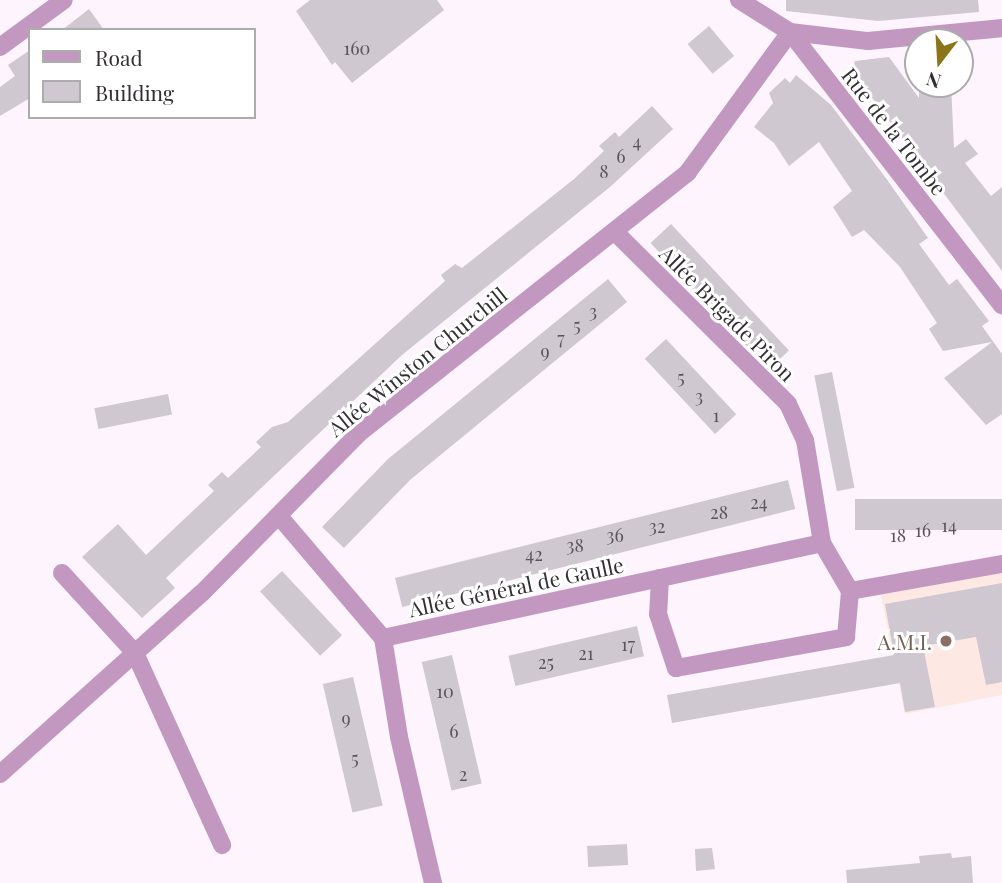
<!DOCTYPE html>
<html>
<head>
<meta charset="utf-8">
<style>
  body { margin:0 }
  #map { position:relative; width:1002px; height:883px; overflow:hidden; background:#fdf4fd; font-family:"Playfair Display",serif }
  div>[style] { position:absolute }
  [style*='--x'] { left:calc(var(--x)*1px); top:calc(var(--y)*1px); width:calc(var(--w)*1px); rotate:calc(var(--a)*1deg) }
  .education>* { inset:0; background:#fde8e3 }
  .building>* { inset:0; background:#cfc8d1; transform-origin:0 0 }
  .minor>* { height:18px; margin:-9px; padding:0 9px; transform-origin:9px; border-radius:9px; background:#c298c1 }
  .dots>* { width:19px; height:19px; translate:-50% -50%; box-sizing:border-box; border:4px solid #fff; border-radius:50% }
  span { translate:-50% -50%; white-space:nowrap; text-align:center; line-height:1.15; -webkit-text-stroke:6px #fff; paint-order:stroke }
  .number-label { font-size:18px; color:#5a555a }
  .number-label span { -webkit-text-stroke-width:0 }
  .street-label { font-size:21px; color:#332f33 }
  .education-label { font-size:21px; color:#785e54 }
  .right { translate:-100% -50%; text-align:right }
  .legend { position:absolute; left:28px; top:28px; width:228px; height:91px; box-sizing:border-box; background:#fff; border:2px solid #adacad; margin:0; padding:9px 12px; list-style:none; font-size:21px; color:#332f33 }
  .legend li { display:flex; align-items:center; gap:14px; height:35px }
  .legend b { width:35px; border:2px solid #adacad }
  .north { position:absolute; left:904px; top:28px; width:70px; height:70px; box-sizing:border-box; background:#fff; border:2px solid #adacad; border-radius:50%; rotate:197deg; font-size:19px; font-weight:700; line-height:28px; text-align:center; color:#332f33 }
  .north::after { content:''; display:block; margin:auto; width:24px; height:32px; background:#8c7519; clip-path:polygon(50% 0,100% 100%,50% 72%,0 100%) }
</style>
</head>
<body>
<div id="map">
  <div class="education">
    <div style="clip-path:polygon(1002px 568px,1002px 695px,905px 714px,879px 586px)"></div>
  </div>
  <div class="building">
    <div style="clip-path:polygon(310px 0,437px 0,444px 10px,352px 83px,335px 62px,332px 65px,296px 11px)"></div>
    <div style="clip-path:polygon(786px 0,978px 0,979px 12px,878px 21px,786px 11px)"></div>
    <div style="clip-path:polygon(89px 9px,104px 30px,62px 30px)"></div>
    <div style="left:709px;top:26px;width:39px;height:28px;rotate:50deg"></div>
    <div style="clip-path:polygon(30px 50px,30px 98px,0 116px,0 87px,15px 76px,8px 65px)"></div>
    <div style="clip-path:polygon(889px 57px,919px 98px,919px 84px,951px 84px,954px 148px,966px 139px,978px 154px,965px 163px,991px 196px,1002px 187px,1002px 271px,852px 71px,855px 61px)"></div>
    <div style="clip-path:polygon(796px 75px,831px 105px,888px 181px,928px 238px,919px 244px,949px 285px,957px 279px,989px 321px,982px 326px,1002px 354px,1002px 414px,986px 425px,944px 378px,992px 342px,943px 351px,929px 329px,937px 323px,900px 267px,864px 230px,852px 237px,833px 207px,852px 191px,819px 142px,789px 166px,774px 143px,754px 127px,773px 103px,769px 93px,785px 78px,790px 83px)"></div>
    <div style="clip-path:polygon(652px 106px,673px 129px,610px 187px,402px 355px,166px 578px,175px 588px,142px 618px,82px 557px,118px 524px,146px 555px,214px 491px,208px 485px,222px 472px,228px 478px,261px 447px,256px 442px,272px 427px,288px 422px,445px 281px,441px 275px,455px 264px,462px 268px,574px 179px,604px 151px,599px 146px,615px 132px,619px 137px)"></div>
    <div style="left:671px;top:224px;width:173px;height:28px;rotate:47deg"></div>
    <div style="clip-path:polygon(608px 279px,627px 302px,410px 480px,344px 548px,322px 527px,388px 459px)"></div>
    <div style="left:666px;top:339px;width:103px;height:29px;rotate:47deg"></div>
    <div style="left:832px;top:372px;width:118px;height:18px;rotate:79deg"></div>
    <div style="left:168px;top:394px;width:21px;height:75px;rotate:79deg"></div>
    <div style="left:788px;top:480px;width:30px;height:405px;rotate:76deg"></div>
    <div style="left:1002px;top:499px;width:31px;height:147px;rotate:90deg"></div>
    <div style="left:282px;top:571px;width:88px;height:30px;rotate:47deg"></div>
    <div style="clip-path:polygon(1002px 583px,1002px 682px,986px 685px,976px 637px,923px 646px,935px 707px,905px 712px,900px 683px,672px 723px,667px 695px,894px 655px,885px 604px)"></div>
    <div style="left:637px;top:626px;width:31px;height:132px;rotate:77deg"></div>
    <div style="left:452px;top:655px;width:132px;height:31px;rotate:77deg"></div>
    <div style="left:353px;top:677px;width:132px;height:31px;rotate:77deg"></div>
    <div style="left:627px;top:844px;width:21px;height:40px;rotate:87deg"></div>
    <div style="clip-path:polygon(712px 848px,715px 869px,696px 871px,695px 849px)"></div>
    <div style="clip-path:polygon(951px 853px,952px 858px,971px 856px,973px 883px,847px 883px,846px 870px,920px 863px,919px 856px)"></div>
  </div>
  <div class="minor">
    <div style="--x:739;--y:0;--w:60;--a:32.1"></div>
    <div style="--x:790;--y:32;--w:346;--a:52.2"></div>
    <div style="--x:790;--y:32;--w:79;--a:6.6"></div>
    <div style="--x:868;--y:41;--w:135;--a:-5.5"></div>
    <div style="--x:0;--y:47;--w:79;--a:-36.3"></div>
    <div style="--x:615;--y:232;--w:244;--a:44.8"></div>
    <div style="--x:788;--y:404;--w:40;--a:65"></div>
    <div style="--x:805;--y:440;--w:104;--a:80.6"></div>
    <div style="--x:822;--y:543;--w:56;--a:59.7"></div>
    <div style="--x:279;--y:516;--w:160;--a:49.6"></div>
    <div style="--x:383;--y:638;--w:100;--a:80.8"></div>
    <div style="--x:399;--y:737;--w:150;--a:76.9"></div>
    <div style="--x:62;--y:573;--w:108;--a:47.6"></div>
    <div style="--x:135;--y:653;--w:211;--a:65.6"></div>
    <div style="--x:660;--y:578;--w:36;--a:93"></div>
    <div style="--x:658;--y:614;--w:57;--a:71.6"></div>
    <div style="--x:676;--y:668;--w:173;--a:-10.3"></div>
    <div style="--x:846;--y:637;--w:46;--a:-85"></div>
    <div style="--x:850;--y:591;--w:154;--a:-10.1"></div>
    <div style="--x:383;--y:638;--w:449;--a:-12.2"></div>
    <div style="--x:0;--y:774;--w:271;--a:-41.9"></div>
    <div style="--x:202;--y:593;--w:223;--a:-45.5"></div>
    <div style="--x:358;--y:434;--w:421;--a:-38.4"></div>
    <div style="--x:688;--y:172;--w:173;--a:-53.9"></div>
  </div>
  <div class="dots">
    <div style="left:946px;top:641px;background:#8d6e63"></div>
  </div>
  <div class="number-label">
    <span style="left:357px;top:48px">160</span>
    <span style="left:637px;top:141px">4</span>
    <span style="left:621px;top:156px">6</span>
    <span style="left:604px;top:171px">8</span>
    <span style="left:593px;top:311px">3</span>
    <span style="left:577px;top:325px">5</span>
    <span style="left:561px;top:338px">7</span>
    <span style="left:545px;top:351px">9</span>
    <span style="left:681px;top:377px">5</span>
    <span style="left:699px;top:396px">3</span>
    <span style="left:716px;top:415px">1</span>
    <span style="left:759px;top:502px">24</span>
    <span style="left:719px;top:512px">28</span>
    <span style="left:949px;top:525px">14</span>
    <span style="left:657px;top:526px">32</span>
    <span style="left:923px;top:530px">16</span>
    <span style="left:615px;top:535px">36</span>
    <span style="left:898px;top:535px">18</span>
    <span style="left:575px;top:545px">38</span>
    <span style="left:534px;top:554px">42</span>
    <span style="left:628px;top:644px">17</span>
    <span style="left:586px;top:653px">21</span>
    <span style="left:546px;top:662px">25</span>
    <span style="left:445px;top:691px">10</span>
    <span style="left:346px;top:718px">9</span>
    <span style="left:454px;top:731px">6</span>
    <span style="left:355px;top:758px">5</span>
    <span style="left:463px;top:774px">2</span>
  </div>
  <div class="street-label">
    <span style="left:895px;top:131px;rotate:52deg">Rue de la Tombe</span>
    <span style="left:728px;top:313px;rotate:45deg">Allée Brigade Piron</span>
    <span style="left:417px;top:361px;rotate:-39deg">Allée Winston Churchill</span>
    <span style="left:516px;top:586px;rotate:-12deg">Allée Général de Gaulle</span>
  </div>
  <div class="education-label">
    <span class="right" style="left:932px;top:641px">A.M.I.</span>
  </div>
  <ul class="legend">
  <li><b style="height:9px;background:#c298c1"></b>Road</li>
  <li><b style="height:19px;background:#cfc8d1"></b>Building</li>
  </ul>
  <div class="north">N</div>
</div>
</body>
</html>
